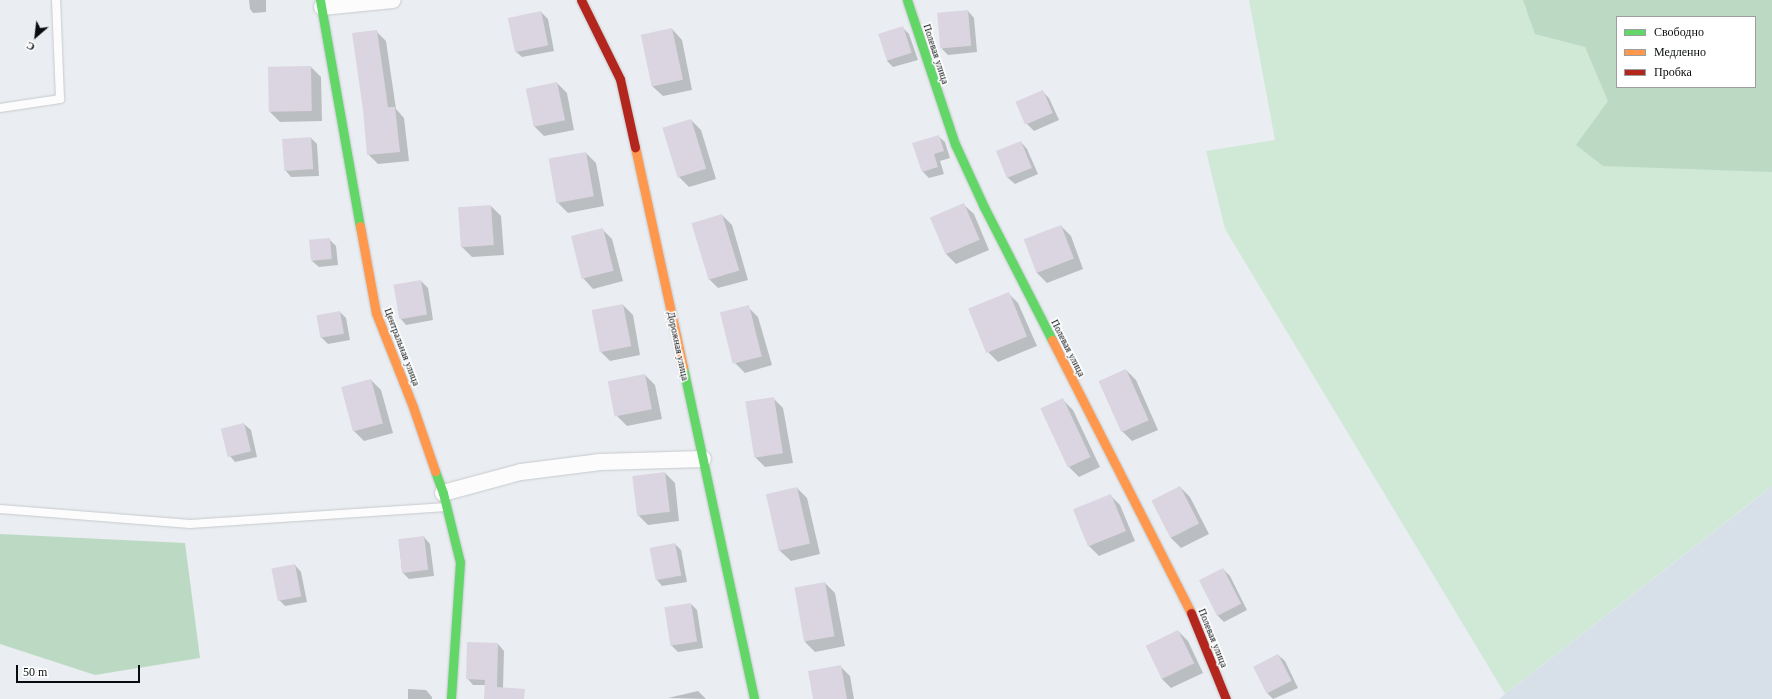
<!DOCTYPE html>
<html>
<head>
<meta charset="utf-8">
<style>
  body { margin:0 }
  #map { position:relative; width:1772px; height:699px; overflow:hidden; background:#eaeef2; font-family:Georgia,serif }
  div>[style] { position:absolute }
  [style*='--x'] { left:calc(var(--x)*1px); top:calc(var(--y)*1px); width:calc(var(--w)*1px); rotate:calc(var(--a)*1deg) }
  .built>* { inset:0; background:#d7dfe8 }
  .green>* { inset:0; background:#d0e8d6 }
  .forest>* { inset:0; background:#bcdac3 }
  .shadow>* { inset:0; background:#0003 }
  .building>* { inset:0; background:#dad5e0; transform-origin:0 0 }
  .roads { filter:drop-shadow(0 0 1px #c6c9cc) drop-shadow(0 0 1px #c6c9cc) }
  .lane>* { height:8px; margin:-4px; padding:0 4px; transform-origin:4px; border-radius:4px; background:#fcfcfd }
  .street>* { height:16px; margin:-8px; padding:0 8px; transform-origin:8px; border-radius:8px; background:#fcfcfd }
  .fast>* { height:9px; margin:-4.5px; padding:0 4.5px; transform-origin:4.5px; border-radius:4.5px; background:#63d668 }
  .slow>* { height:9px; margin:-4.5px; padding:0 4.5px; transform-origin:4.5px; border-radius:4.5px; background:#ff974d }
  .jam>* { height:9px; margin:-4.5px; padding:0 4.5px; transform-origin:4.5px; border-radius:4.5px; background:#b3261e }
  span { translate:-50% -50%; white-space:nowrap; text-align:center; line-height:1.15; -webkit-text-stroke:3px #fff; paint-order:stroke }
  .street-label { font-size:10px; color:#090c0e }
  .legend { position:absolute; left:1616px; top:16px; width:140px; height:72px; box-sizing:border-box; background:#fff; border:1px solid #9d9e9f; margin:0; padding:5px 7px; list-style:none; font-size:12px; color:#090c0e }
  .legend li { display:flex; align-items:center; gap:8px; height:20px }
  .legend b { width:20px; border:1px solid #9d9e9f }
  .north { position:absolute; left:16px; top:16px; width:40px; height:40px; -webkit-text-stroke:3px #fff; paint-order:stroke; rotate:208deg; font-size:11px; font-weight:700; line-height:16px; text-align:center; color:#090c0e }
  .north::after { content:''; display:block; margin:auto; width:14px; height:18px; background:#090c0e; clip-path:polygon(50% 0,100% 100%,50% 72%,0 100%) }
  .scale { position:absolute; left:16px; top:665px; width:124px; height:18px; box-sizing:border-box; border:2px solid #090c0e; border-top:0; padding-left:5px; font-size:12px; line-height:14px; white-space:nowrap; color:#090c0e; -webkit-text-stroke:3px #fff; paint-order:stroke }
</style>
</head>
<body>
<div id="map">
  <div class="built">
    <div style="clip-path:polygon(1772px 486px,1772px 699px,1499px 699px,1747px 506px)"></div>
  </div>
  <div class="green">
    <div style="clip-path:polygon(evenodd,1249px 0,1772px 0,1772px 486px,1505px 694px,1225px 229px,1206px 151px,1275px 140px,1249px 0,1617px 17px,1755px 17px,1755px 87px,1617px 87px,1617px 17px)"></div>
  </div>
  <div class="forest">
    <div style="clip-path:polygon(evenodd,1523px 0,1772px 0,1772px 172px,1603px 166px,1576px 145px,1608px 101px,1585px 47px,1535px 34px,1523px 0,1617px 17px,1755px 17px,1755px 87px,1617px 87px,1617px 17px)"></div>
    <div style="clip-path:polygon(0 534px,185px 543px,200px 658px,95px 675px,0 644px)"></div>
  </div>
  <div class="shadow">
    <div style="clip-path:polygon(249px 0,266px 0,266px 12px,253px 13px,250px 9px)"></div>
    <div style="clip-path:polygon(968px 11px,974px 18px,977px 52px,948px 55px,942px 49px)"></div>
    <div style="clip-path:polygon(541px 12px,548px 19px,554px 51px,522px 57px,515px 51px)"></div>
    <div style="clip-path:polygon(902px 27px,909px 34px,918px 60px,893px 67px,887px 61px)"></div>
    <div style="clip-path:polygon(672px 29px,682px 40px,692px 90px,663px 96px,652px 86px,642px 36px)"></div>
    <div style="clip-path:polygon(376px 31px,386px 41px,396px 109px,404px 118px,409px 161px,378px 164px,368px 154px)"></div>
    <div style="clip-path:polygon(311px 67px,321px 77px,322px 121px,280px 122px,270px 112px)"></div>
    <div style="clip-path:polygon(557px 83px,567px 93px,574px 130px,544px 136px,534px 126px,527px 89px)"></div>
    <div style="clip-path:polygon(1042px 91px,1049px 98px,1059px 120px,1034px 131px,1027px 124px)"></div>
    <div style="clip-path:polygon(691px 120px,701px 130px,716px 179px,689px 187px,679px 177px)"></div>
    <div style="clip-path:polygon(938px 136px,945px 142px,950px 158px,940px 161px,944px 174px,929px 178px,923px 172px,914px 143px)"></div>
    <div style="clip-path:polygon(311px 138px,317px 144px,319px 176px,291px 177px,285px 170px)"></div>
    <div style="clip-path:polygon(1021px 142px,1027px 149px,1038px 174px,1015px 184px,1008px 178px,997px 152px)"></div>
    <div style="clip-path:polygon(586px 153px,596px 163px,604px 206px,568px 213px,558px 203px)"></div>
    <div style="clip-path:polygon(963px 204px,974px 214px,989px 250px,956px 264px,946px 254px,931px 218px)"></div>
    <div style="clip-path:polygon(491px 206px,501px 216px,504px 255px,472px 257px,462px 247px)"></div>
    <div style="clip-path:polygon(722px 215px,732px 225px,748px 280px,718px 288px,708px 278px)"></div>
    <div style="clip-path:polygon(1061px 226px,1071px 236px,1083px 269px,1047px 283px,1037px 273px,1025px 240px)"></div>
    <div style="clip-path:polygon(602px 229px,612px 239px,623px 281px,593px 289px,583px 278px)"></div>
    <div style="clip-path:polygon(329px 239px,336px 246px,338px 265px,319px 267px,312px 261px)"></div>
    <div style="clip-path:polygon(421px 281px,428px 288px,433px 320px,406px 325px,400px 318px)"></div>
    <div style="clip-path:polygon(1008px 293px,1018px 303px,1037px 346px,998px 362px,988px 352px)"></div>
    <div style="clip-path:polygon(623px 305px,633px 315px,640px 355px,610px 361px,600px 351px)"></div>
    <div style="clip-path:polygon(748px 307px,758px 317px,772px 365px,745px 373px,735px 363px)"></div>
    <div style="clip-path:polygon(340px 312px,346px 318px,350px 340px,328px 344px,321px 337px)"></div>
    <div style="clip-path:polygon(1126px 370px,1136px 380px,1158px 430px,1132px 441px,1122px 431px)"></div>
    <div style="clip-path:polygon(645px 375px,655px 385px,662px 419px,627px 426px,617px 416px)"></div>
    <div style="clip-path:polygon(371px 380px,381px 390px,393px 433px,364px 441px,354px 431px)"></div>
    <div style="clip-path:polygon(773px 398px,783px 408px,793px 463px,765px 467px,755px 457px,746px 403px)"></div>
    <div style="clip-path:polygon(1063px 400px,1073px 410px,1100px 467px,1079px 477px,1069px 467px)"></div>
    <div style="clip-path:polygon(244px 424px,251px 430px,257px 457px,235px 462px,229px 455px)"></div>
    <div style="clip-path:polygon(665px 473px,675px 483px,679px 521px,648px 525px,638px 515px)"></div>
    <div style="clip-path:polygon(1180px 487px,1190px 497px,1209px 534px,1181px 548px,1171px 538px,1152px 501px)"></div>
    <div style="clip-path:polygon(797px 488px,807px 498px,820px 554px,791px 561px,780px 551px)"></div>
    <div style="clip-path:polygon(1110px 495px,1120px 505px,1135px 541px,1099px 556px,1089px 546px)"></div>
    <div style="clip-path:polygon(424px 537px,430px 544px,434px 576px,409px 579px,402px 572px,399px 540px)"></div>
    <div style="clip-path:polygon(675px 544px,681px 550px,687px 582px,662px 586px,656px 579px)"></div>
    <div style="clip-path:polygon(295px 565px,301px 572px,307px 602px,285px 606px,278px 599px)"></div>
    <div style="clip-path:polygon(1223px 569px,1230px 576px,1247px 610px,1224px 622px,1217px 615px)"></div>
    <div style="clip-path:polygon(825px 583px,835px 593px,845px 646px,815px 652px,805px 642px)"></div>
    <div style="clip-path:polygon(691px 604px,697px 610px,703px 648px,678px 652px,671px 645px)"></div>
    <div style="clip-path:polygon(1178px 631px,1188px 641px,1203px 673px,1171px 688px,1161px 678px)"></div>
    <div style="clip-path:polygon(498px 644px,504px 651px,503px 688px,512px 699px,485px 699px,485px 685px,473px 685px,467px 678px)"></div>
    <div style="clip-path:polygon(1278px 655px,1285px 661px,1298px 688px,1273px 699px,1267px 693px)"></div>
    <div style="clip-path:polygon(840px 666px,850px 676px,854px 699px,814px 699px)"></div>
    <div style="clip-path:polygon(408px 689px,426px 690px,432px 697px,432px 699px,408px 699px)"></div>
    <div style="clip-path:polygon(698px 691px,706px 699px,668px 698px)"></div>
  </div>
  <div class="building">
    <div style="left:968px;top:10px;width:36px;height:31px;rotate:85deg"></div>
    <div style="left:541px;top:11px;width:35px;height:34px;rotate:78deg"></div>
    <div style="left:903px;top:26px;width:28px;height:26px;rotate:72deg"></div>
    <div style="left:672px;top:28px;width:53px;height:32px;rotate:78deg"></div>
    <div style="clip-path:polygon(377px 30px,388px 107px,395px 107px,400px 152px,367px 155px,363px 110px,352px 33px)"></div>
    <div style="left:311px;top:66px;width:45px;height:43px;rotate:89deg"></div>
    <div style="left:557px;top:82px;width:39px;height:32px;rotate:78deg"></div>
    <div style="left:1043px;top:90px;width:25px;height:30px;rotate:67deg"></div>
    <div style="left:691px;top:119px;width:52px;height:30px;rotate:73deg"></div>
    <div style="clip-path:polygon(939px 135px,944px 151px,934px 154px,938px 167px,922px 172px,912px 143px)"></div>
    <div style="left:311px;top:137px;width:32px;height:29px;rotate:86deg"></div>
    <div style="left:1021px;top:141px;width:29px;height:27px;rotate:68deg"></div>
    <div style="left:586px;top:152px;width:45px;height:38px;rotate:80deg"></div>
    <div style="left:964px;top:203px;width:40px;height:37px;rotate:67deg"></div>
    <div style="left:491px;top:205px;width:40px;height:33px;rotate:86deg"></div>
    <div style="left:722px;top:214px;width:59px;height:32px;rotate:73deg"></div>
    <div style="left:1061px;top:225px;width:36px;height:40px;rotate:69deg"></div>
    <div style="left:603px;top:228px;width:44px;height:33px;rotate:76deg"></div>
    <div style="left:330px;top:238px;width:21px;height:21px;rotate:85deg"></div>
    <div style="left:421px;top:280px;width:35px;height:28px;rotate:80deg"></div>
    <div style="left:1009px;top:292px;width:48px;height:44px;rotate:68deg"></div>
    <div style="left:623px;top:304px;width:43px;height:32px;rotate:79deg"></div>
    <div style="left:749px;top:305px;width:53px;height:30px;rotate:76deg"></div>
    <div style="left:340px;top:311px;width:23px;height:24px;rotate:80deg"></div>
    <div style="left:1126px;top:369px;width:56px;height:30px;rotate:66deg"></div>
    <div style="left:645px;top:374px;width:36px;height:38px;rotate:79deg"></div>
    <div style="left:371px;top:379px;width:46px;height:31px;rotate:75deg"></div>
    <div style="left:774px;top:397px;width:57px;height:29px;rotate:81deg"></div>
    <div style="left:1063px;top:398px;width:65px;height:25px;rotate:65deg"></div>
    <div style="left:244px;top:423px;width:29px;height:24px;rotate:76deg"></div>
    <div style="left:665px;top:472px;width:40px;height:33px;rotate:83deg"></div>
    <div style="left:1180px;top:486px;width:42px;height:32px;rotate:63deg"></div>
    <div style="left:797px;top:487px;width:58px;height:32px;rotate:77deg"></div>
    <div style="left:1111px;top:494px;width:40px;height:41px;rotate:68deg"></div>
    <div style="left:424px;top:536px;width:34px;height:26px;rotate:83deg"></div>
    <div style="left:675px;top:543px;width:33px;height:26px;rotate:79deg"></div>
    <div style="left:295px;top:564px;width:33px;height:24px;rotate:79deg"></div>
    <div style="left:1223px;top:568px;width:40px;height:27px;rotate:63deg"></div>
    <div style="left:825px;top:582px;width:55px;height:31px;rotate:80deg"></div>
    <div style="left:691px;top:603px;width:39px;height:27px;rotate:81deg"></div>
    <div style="left:1178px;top:630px;width:37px;height:36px;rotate:64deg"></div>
    <div style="clip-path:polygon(467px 642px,498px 643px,497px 687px,525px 689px,524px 699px,484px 699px,485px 680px,466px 679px)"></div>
    <div style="left:1278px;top:654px;width:30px;height:28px;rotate:63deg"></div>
    <div style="clip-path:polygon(841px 665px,847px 699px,813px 699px,808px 671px)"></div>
  </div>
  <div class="roads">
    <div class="lane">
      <div style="--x:0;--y:108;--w:61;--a:-8.5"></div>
      <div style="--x:60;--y:99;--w:99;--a:-92.3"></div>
      <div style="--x:0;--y:509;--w:191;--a:4.5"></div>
      <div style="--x:190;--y:524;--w:257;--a:-3.8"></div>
    </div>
    <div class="street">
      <div style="--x:322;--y:7;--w:71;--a:-5.6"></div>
      <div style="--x:443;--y:493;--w:81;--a:-15.1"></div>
      <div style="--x:521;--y:472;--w:80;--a:-7.2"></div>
      <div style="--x:600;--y:462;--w:103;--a:-1.7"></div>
    </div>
    <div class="fast">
      <div style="--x:320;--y:0;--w:230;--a:80"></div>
      <div style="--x:907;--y:0;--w:152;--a:71.6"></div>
      <div style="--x:955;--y:144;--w:69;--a:65.3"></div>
      <div style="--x:984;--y:207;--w:149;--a:62.9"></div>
      <div style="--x:683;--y:367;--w:340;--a:77.9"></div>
      <div style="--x:435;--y:471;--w:23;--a:70"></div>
      <div style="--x:443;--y:493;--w:71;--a:76.2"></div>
      <div style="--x:460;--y:562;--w:137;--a:93.8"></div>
    </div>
    <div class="slow">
      <div style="--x:635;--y:147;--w:225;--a:77.7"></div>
      <div style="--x:360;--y:226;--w:88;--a:79.6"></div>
      <div style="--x:376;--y:313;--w:101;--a:68.5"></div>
      <div style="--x:413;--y:407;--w:68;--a:71"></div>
      <div style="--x:1052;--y:340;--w:306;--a:63"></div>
    </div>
    <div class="jam">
      <div style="--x:581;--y:0;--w:88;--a:63.7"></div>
      <div style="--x:620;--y:79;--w:70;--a:77.6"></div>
      <div style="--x:1191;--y:613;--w:93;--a:67.9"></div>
    </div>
  </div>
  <div class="street-label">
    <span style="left:936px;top:54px;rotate:72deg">Полевая улица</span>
    <span style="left:678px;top:346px;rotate:78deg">Дорожная улица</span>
    <span style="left:402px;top:347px;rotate:69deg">Центральная улица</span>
    <span style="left:1068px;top:348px;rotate:63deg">Полевая улица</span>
    <span style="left:1213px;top:638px;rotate:68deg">Полевая улица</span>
  </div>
  <ul class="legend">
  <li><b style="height:5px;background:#63d668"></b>Свободно</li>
  <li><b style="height:5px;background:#ff974d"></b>Медленно</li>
  <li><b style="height:5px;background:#b3261e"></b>Пробка</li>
  </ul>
  <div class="north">С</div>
  <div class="scale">50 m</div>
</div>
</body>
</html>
